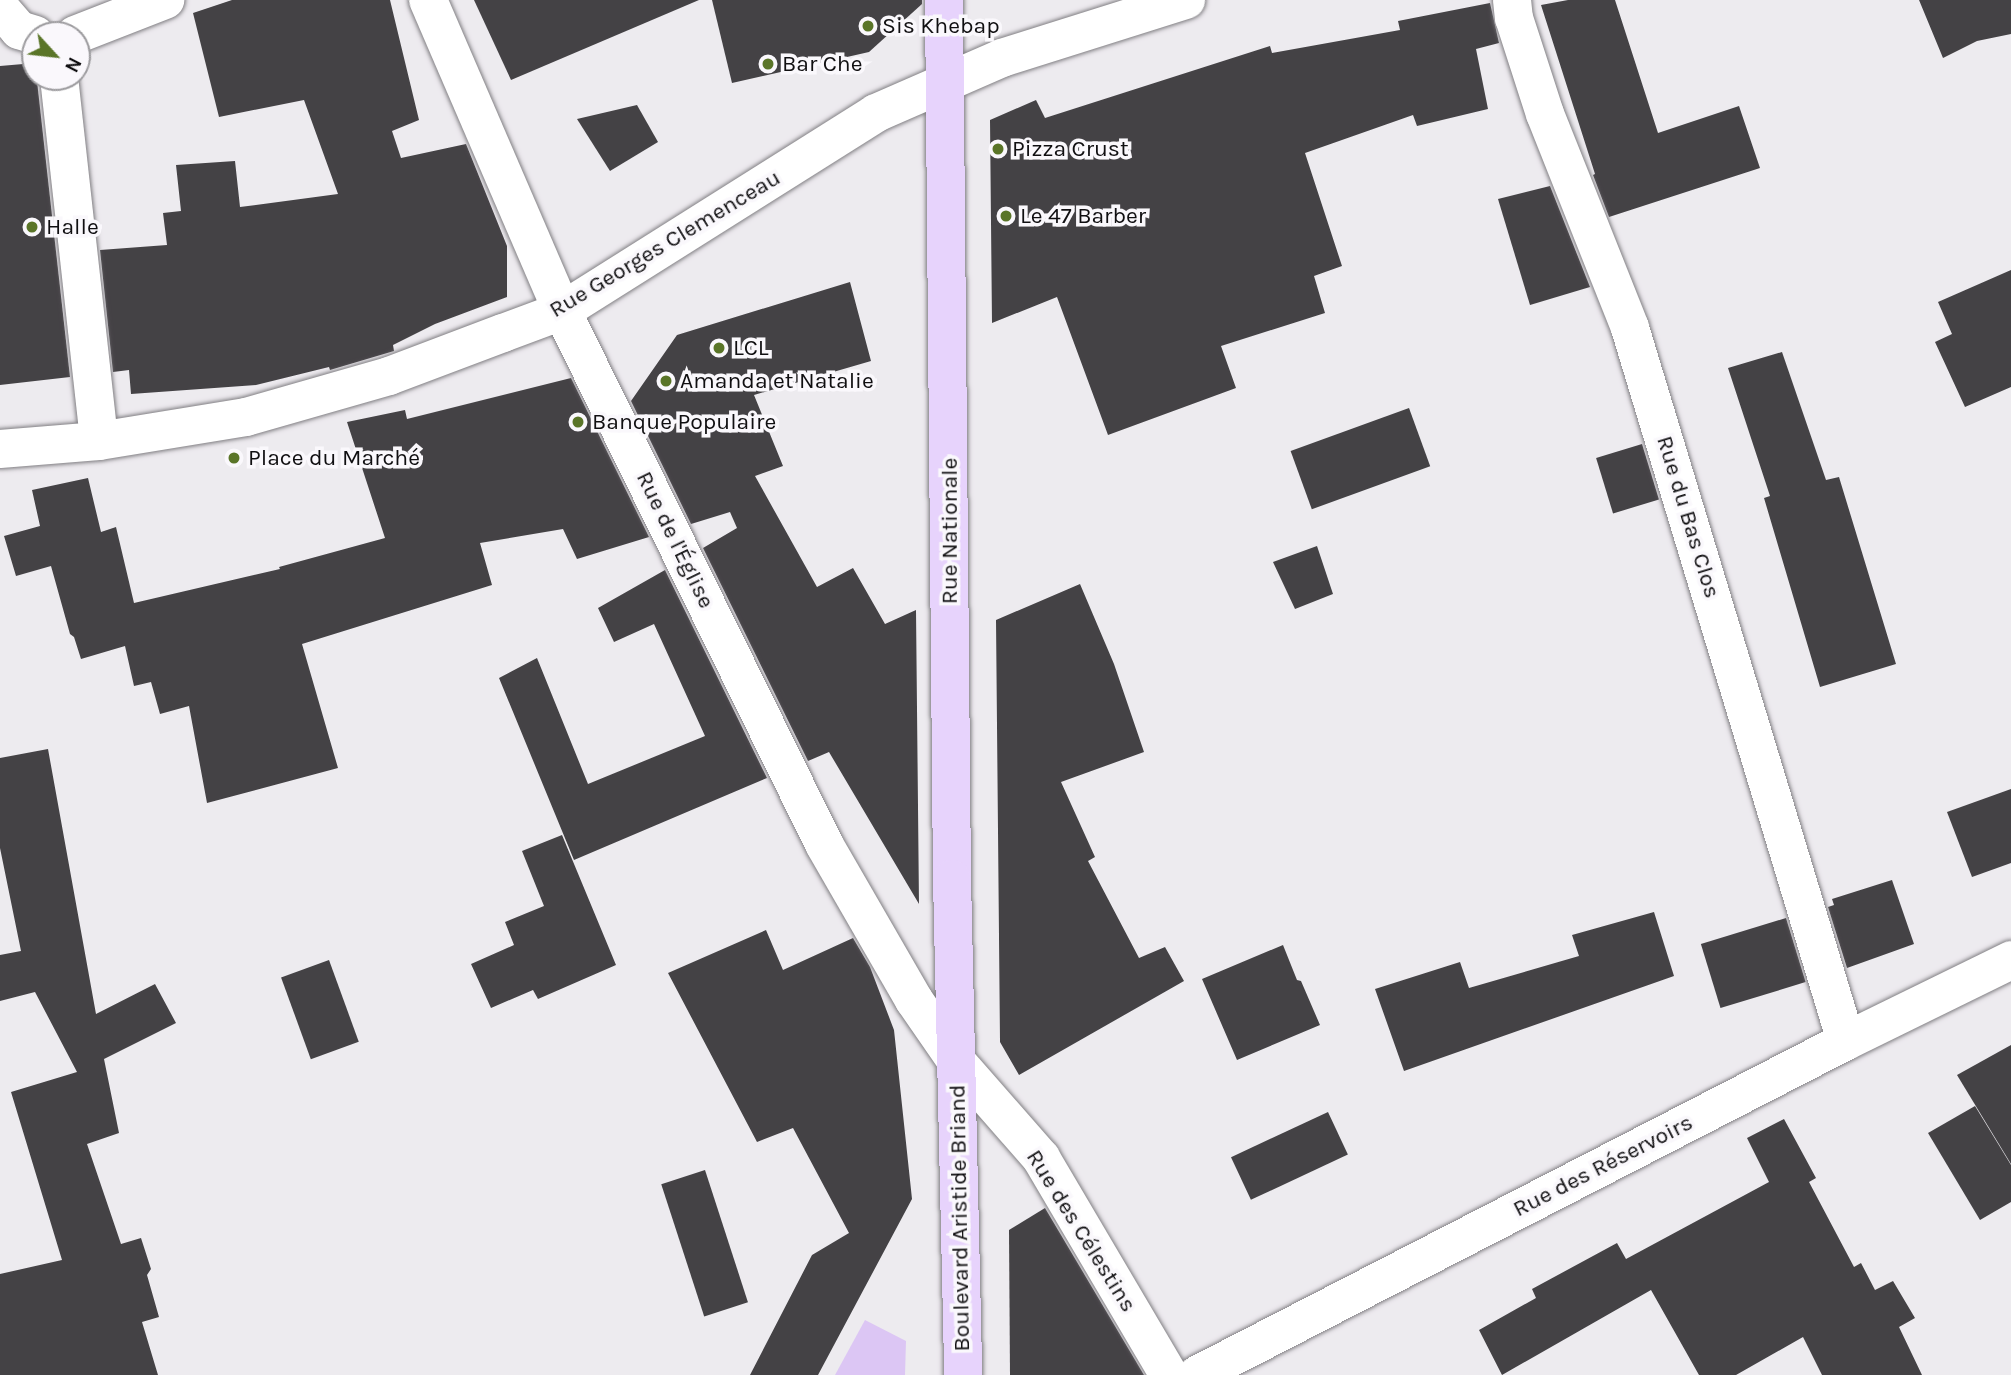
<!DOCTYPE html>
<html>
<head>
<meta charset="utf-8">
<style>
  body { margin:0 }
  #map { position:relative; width:2011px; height:1375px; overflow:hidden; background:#edebef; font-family:Karla,sans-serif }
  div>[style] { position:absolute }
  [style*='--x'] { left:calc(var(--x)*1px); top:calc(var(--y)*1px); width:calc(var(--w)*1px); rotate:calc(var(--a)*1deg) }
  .green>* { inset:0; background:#dcc6f4 }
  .building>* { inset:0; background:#444245; transform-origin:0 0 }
  .roads { filter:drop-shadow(0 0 2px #817f83) drop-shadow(0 0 2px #817f83) }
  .minor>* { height:38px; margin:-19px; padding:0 19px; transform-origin:19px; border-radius:19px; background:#fff }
  .major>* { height:38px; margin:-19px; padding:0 19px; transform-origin:19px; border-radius:19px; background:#e7d3fc }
  .dots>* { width:19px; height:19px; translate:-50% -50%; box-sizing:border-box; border:4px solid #faf8fc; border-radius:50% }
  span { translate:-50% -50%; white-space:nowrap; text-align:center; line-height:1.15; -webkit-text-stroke:7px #faf8fc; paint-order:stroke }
  .poi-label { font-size:23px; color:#100f11 }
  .left { translate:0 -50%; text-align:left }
  .street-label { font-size:23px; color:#100f11 }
  .north { position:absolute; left:21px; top:21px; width:70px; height:70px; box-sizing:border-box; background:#faf8fc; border:2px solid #9c9b9e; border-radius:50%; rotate:117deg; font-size:19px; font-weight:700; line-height:28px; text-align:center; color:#100f11 }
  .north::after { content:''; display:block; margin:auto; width:24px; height:32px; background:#5a7528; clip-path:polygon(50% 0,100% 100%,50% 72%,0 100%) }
</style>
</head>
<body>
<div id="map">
  <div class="green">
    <div style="clip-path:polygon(865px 1320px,906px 1341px,905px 1375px,835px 1375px)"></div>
  </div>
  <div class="building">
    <div style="clip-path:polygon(232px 0,390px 0,419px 120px,392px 131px,401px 158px,466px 144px,507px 246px,507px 297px,435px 324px,393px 345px,394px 351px,330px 370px,329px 367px,256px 385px,131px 394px,129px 370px,113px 372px,100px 250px,167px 245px,163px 213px,181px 211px,176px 165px,235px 161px,240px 207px,338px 194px,304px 100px,219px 117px,193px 13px)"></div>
    <div style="clip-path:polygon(474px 0,699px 0,511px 80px)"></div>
    <div style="clip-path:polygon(712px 0,922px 0,922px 4px,869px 52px,732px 83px)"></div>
    <div style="clip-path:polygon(1568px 0,1615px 0,1658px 133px,1739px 106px,1760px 168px,1609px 217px,1593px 175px,1595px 174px,1541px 5px)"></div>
    <div style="clip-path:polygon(1919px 0,2011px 0,2011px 34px,1977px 41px,1943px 58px)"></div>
    <div style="clip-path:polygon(1490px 3px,1499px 43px,1476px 49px,1488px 109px,1417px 126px,1413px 115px,1305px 153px,1342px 266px,1314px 276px,1325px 313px,1221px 346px,1236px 388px,1108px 435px,1057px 297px,992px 323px,990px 120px,1036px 100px,1045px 118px,1270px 46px,1272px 53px,1400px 30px,1398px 21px)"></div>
    <div style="clip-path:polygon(35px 63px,70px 377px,0 385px,0 66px)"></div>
    <div style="clip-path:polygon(637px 105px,658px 142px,610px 171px,577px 119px)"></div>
    <div style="clip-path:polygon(1550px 186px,1590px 287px,1530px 305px,1498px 199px)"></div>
    <div style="clip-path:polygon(2011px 270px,2011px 387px,1965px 407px,1935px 342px,1952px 334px,1938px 302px)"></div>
    <div style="clip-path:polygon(850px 282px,871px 361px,754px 395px,783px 466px,755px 476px,817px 587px,853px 568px,885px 624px,916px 610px,919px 904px,829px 752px,808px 761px,703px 548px,737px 528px,730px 512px,691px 524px,631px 401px,677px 335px)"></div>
    <div style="clip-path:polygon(1782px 352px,1826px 480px,1839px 477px,1896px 664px,1820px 687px,1764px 498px,1770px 496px,1728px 368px)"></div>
    <div style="clip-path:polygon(571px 378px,649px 537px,577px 559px,563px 529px,480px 543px,492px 585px,302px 644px,338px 768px,207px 803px,189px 706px,160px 714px,151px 682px,134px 686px,125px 646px,81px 659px,74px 637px,70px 634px,51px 566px,16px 576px,4px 536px,40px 526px,32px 490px,88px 478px,101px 532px,116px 527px,134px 603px,280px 569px,279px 567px,385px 538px,347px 422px,405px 410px,407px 419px)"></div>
    <div style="left:1409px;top:408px;width:62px;height:126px;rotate:70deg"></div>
    <div style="left:1642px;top:444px;width:58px;height:48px;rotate:73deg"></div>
    <div style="clip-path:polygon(1317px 546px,1333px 594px,1295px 609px,1273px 562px)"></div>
    <div style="clip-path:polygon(665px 570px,767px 778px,574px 860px,499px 678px,537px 658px,588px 784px,705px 736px,654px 624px,614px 642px,598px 608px)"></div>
    <div style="clip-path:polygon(1080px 584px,1114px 664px,1144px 752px,1061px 782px,1095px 857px,1088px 861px,1139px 958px,1165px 947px,1184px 981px,1019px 1075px,1000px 1042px,996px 620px)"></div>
    <div style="clip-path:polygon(48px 749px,96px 1014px,155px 984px,176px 1023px,104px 1059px,119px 1133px,87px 1144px,121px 1244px,141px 1238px,151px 1269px,147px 1275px,159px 1317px,142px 1322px,158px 1375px,0 1375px,0 1274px,62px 1260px,11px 1092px,77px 1072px,35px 992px,0 1001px,0 955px,21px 951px,0 848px,0 758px)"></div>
    <div style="clip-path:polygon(2011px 789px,2011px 863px,1972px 877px,1947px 812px)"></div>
    <div style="clip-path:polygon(562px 835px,616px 965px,538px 999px,533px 990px,491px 1008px,471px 964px,514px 945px,505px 922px,544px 906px,522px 851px)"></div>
    <div style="clip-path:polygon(1892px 880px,1914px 944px,1847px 968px,1828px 907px,1834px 905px,1832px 899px)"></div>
    <div style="clip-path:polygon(1654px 912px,1674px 976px,1404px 1071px,1375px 989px,1460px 962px,1469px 988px,1579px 956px,1572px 935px)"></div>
    <div style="left:1786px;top:918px;width:67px;height:89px;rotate:73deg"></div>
    <div style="clip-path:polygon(766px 930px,783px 970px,853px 938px,870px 967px,894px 1030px,912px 1199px,818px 1375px,750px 1375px,812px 1255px,849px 1233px,793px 1128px,757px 1142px,668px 973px)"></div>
    <div style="clip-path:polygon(1283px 945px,1297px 980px,1301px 981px,1320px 1025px,1237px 1060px,1202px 979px)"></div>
    <div style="left:329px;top:960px;width:87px;height:51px;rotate:70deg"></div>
    <div style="clip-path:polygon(2011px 1045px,2011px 1164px,1957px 1075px)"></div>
    <div style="clip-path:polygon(1975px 1106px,2011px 1165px,2011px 1202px,1980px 1220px,1928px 1133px)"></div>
    <div style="left:1328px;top:1112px;width:47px;height:107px;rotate:65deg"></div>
    <div style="clip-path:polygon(1784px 1119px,1816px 1178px,1809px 1182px,1854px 1267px,1861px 1263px,1875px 1290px,1893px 1281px,1915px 1318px,1899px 1327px,1922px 1375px,1822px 1375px,1803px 1337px,1736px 1375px,1699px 1375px,1651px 1290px,1502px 1375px,1479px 1330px,1536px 1298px,1532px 1289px,1617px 1243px,1626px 1259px,1769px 1182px,1747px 1138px)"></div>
    <div style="left:705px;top:1170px;width:139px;height:46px;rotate:72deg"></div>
    <div style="clip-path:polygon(1045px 1208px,1144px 1375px,1010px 1375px,1009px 1230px)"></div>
  </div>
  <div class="roads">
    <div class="minor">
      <div style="--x:428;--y:0;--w:339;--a:66.7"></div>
      <div style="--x:562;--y:311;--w:594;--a:63.82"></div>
      <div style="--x:824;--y:844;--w:180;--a:60"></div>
      <div style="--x:914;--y:1000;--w:75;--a:55.3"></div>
      <div style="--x:957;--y:1062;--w:128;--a:48.8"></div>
      <div style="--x:1041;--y:1158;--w:252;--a:59.5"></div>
      <div style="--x:1512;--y:0;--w:18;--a:84"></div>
      <div style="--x:1514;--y:18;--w:101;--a:72.1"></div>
      <div style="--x:1545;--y:114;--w:230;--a:68.3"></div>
      <div style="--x:1630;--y:328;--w:745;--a:73.15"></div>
      <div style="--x:0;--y:8;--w:29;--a:49"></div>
      <div style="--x:19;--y:30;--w:17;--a:17"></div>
      <div style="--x:75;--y:35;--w:97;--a:-21.3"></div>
      <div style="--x:59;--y:77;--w:366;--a:83.7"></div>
      <div style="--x:0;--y:449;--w:99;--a:-4.6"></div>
      <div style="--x:99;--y:441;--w:149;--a:-9.3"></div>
      <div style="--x:246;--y:417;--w:149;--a:-16"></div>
      <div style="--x:389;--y:376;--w:122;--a:-20.7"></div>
      <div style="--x:503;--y:333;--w:63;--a:-20.4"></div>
      <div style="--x:562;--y:311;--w:371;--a:-32.2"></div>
      <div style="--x:876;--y:113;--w:137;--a:-23.6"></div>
      <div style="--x:1002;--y:58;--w:193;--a:-17.5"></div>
      <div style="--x:1197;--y:1375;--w:730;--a:-27.23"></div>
      <div style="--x:1846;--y:1041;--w:184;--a:-26.1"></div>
    </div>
    <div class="major">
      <div style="--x:944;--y:0;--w:879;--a:89.48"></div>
      <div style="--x:952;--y:879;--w:496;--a:88.7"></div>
    </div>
  </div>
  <div class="dots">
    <div style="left:868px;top:26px;background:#5a7528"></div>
    <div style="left:768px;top:64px;background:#5a7528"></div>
    <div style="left:998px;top:149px;background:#5a7528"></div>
    <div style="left:1006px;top:216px;background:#5a7528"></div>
    <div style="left:32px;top:227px;background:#5a7528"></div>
    <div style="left:719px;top:348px;background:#5a7528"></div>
    <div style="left:666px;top:381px;background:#5a7528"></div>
    <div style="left:578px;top:422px;background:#5a7528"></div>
    <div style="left:234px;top:458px;background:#5a7528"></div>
  </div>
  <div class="poi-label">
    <span class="left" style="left:882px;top:26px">Sis Khebap</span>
    <span class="left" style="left:782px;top:64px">Bar Che</span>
    <span class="left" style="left:1012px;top:149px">Pizza Crust</span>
    <span class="left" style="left:1020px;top:216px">Le 47 Barber</span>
    <span class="left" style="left:46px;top:227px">Halle</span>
    <span class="left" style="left:733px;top:348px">LCL</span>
    <span class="left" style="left:680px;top:381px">Amanda et Natalie</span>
    <span class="left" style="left:592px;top:422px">Banque Populaire</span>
    <span class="left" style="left:248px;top:458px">Place du Marché</span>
  </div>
  <div class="street-label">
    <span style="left:665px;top:244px;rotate:-31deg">Rue Georges Clemenceau</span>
    <span style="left:1688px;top:517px;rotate:73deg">Rue du Bas Clos</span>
    <span style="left:950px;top:531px;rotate:-90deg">Rue Nationale</span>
    <span style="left:675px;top:540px;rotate:64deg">Rue de l'Église</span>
    <span style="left:1603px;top:1166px;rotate:-27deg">Rue des Réservoirs</span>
    <span style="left:960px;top:1218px;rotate:-91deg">Boulevard Aristide Briand</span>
    <span style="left:1081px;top:1231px;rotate:58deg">Rue des Célestins</span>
  </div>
  <div class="north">N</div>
</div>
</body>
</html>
